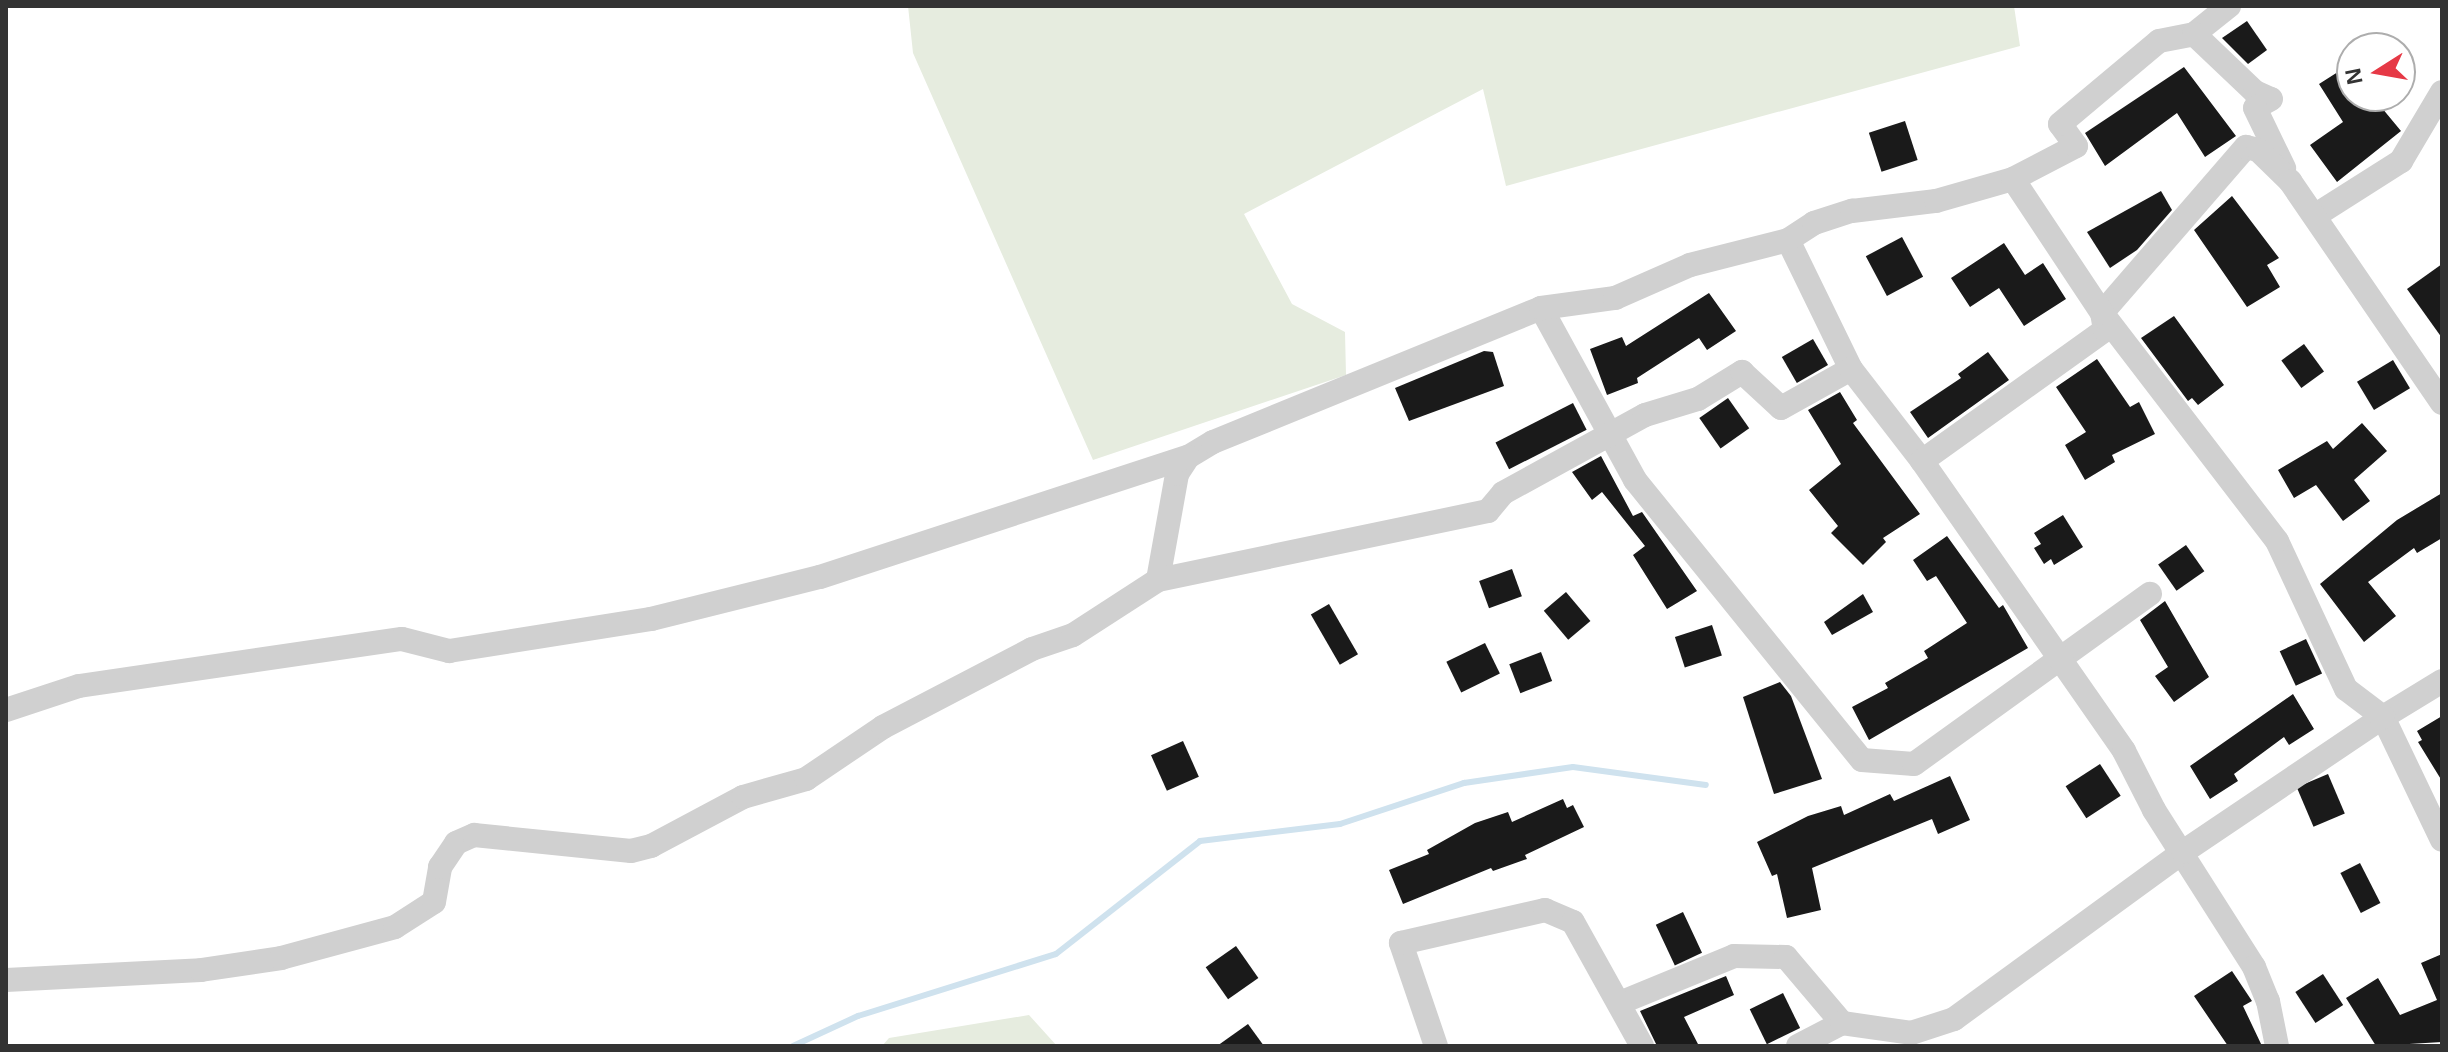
<!DOCTYPE html>
<html>
<head>
<meta charset="utf-8">
<style>
  body { margin:0 }
  #map { position:relative; width:2448px; height:1052px; overflow:hidden; background:#fff; font-family:Helvetica,sans-serif }
  div>[style] { position:absolute }
  [style*='--x'] { left:calc(var(--x)*1px); top:calc(var(--y)*1px); width:calc(var(--w)*1px); rotate:calc(var(--a)*1deg) }
  .green>* { inset:0; background:#e6ecdf }
  .stream>* { height:6px; margin:-3px; padding:0 3px; transform-origin:3px; border-radius:3px; background:#cfe2ee }
  .building>* { inset:0; background:#1a1a1a; transform-origin:0 0 }
  .minor>* { height:24px; margin:-12px; padding:0 12px; transform-origin:12px; border-radius:12px; background:#d0d0d0 }
  span { translate:-50% -50%; white-space:nowrap; text-align:center; line-height:1.15; -webkit-text-stroke:8px #fff; paint-order:stroke }
  .frame { position:absolute; inset:0; border:8px solid #333; pointer-events:none }
  .north { position:absolute; left:2336px; top:32px; width:80px; height:80px; box-sizing:border-box; background:#fff; border:2px solid #adadad; border-radius:50%; rotate:259deg; font-size:22px; font-weight:700; line-height:32px; text-align:center; color:#333 }
  .north::after { content:''; display:block; margin:auto; width:28px; height:36px; background:#e63946; clip-path:polygon(50% 0,100% 100%,50% 72%,0 100%) }
</style>
</head>
<body>
<div id="map">
  <div class="green">
    <div style="clip-path:polygon(908px 6px,2014px 6px,2020px 46px,1506px 186px,1483px 89px,1244px 214px,1292px 304px,1345px 332px,1346px 375px,1093px 460px,913px 53px)"></div>
    <div style="clip-path:polygon(1029px 1015px,1057px 1046px,882px 1046px,889px 1038px)"></div>
  </div>
  <div class="stream">
    <div style="--x:793;--y:1046;--w:72;--a:-24.8"></div>
    <div style="--x:858;--y:1016;--w:207;--a:-17.4"></div>
    <div style="--x:1056;--y:954;--w:183;--a:-38.1"></div>
    <div style="--x:1200;--y:841;--w:141;--a:-6.9"></div>
    <div style="--x:1340;--y:824;--w:131;--a:-18.3"></div>
    <div style="--x:1464;--y:783;--w:110;--a:-8.4"></div>
    <div style="--x:1573;--y:767;--w:134;--a:7.7"></div>
  </div>
  <div class="building">
    <div style="clip-path:polygon(2247px 21px,2267px 50px,2248px 64px,2222px 38px)"></div>
    <div style="clip-path:polygon(2352px 63px,2352px 96px,2372px 96px,2401px 131px,2337px 182px,2310px 145px,2343px 122px,2319px 84px)"></div>
    <div style="clip-path:polygon(2184px 67px,2236px 136px,2205px 157px,2177px 113px,2105px 166px,2085px 133px)"></div>
    <div style="left:1905px;top:121px;width:41px;height:38px;rotate:72deg"></div>
    <div style="clip-path:polygon(2161px 191px,2172px 210px,2137px 250px,2110px 268px,2087px 232px)"></div>
    <div style="clip-path:polygon(2232px 196px,2279px 258px,2267px 265px,2280px 287px,2247px 307px,2194px 230px)"></div>
    <div style="left:1902px;top:237px;width:45px;height:41px;rotate:62deg"></div>
    <div style="clip-path:polygon(2004px 243px,2025px 275px,2043px 263px,2066px 299px,2024px 326px,1999px 288px,1970px 307px,1951px 278px)"></div>
    <div style="clip-path:polygon(2442px 264px,2442px 338px,2407px 289px)"></div>
    <div style="clip-path:polygon(1709px 293px,1736px 331px,1707px 350px,1699px 338px,1637px 378px,1638px 383px,1607px 395px,1590px 349px,1622px 337px,1626px 346px)"></div>
    <div style="clip-path:polygon(2174px 316px,2224px 385px,2198px 405px,2192px 398px,2188px 401px,2141px 338px)"></div>
    <div style="left:1813px;top:339px;width:30px;height:36px;rotate:60deg"></div>
    <div style="left:2304px;top:344px;width:34px;height:28px;rotate:54deg"></div>
    <div style="clip-path:polygon(1484px 351px,1493px 352px,1504px 386px,1409px 421px,1395px 388px)"></div>
    <div style="clip-path:polygon(1988px 352px,2009px 380px,1928px 438px,1910px 412px,1961px 378px,1958px 374px)"></div>
    <div style="clip-path:polygon(2097px 359px,2130px 407px,2139px 402px,2155px 434px,2112px 455px,2115px 462px,2085px 480px,2065px 445px,2086px 432px,2056px 387px)"></div>
    <div style="left:2393px;top:360px;width:33px;height:42px;rotate:59deg"></div>
    <div style="clip-path:polygon(1840px 392px,1857px 420px,1853px 423px,1920px 514px,1883px 538px,1886px 542px,1863px 565px,1831px 533px,1838px 526px,1809px 490px,1841px 464px,1808px 410px)"></div>
    <div style="left:1728px;top:398px;width:37px;height:35px;rotate:55deg"></div>
    <div style="left:1573px;top:403px;width:30px;height:87px;rotate:63deg"></div>
    <div style="clip-path:polygon(2362px 423px,2387px 451px,2354px 480px,2370px 501px,2343px 521px,2316px 485px,2294px 498px,2278px 470px,2327px 441px,2333px 449px)"></div>
    <div style="clip-path:polygon(1601px 456px,1633px 516px,1642px 512px,1697px 591px,1667px 609px,1633px 555px,1645px 546px,1602px 492px,1592px 500px,1572px 472px)"></div>
    <div style="clip-path:polygon(2442px 493px,2442px 538px,2417px 553px,2414px 548px,2368px 582px,2396px 616px,2364px 642px,2320px 584px,2397px 520px)"></div>
    <div style="clip-path:polygon(2063px 515px,2083px 547px,2054px 565px,2051px 559px,2044px 564px,2034px 548px,2041px 544px,2034px 533px)"></div>
    <div style="clip-path:polygon(1947px 536px,1999px 608px,2003px 605px,2028px 648px,1869px 740px,1852px 707px,1888px 688px,1885px 683px,1928px 658px,1924px 651px,1967px 623px,1936px 576px,1927px 581px,1913px 560px)"></div>
    <div style="left:2186px;top:545px;width:32px;height:34px;rotate:55deg"></div>
    <div style="left:1512px;top:569px;width:29px;height:35px;rotate:70deg"></div>
    <div style="left:1566px;top:592px;width:38px;height:29px;rotate:50deg"></div>
    <div style="clip-path:polygon(1863px 594px,1873px 612px,1832px 635px,1824px 622px)"></div>
    <div style="clip-path:polygon(2165px 601px,2209px 677px,2174px 702px,2155px 676px,2168px 667px,2140px 620px)"></div>
    <div style="left:1329px;top:604px;width:58px;height:21px;rotate:60deg"></div>
    <div style="left:1712px;top:625px;width:32px;height:39px;rotate:72deg"></div>
    <div style="left:2306px;top:639px;width:38px;height:29px;rotate:65deg"></div>
    <div style="left:1485px;top:643px;width:34px;height:43px;rotate:64deg"></div>
    <div style="left:1541px;top:652px;width:31px;height:34px;rotate:69deg"></div>
    <div style="clip-path:polygon(1780px 682px,1791px 696px,1822px 779px,1774px 794px,1743px 697px)"></div>
    <div style="clip-path:polygon(2293px 694px,2314px 729px,2289px 745px,2284px 737px,2234px 774px,2238px 781px,2210px 799px,2190px 766px)"></div>
    <div style="clip-path:polygon(2442px 716px,2442px 781px,2418px 742px,2422px 740px,2417px 731px)"></div>
    <div style="left:1183px;top:741px;width:39px;height:35px;rotate:66deg"></div>
    <div style="left:2100px;top:764px;width:38px;height:41px;rotate:57deg"></div>
    <div style="left:2328px;top:774px;width:43px;height:34px;rotate:67deg"></div>
    <div style="clip-path:polygon(1950px 776px,1970px 820px,1938px 834px,1932px 819px,1812px 868px,1821px 910px,1787px 918px,1777px 874px,1772px 876px,1757px 842px,1808px 816px,1841px 806px,1844px 815px,1890px 794px,1894px 801px)"></div>
    <div style="clip-path:polygon(1563px 799px,1567px 808px,1573px 805px,1584px 827px,1525px 855px,1527px 859px,1493px 871px,1491px 868px,1403px 904px,1389px 870px,1429px 854px,1427px 850px,1475px 823px,1508px 812px,1512px 822px)"></div>
    <div style="left:2360px;top:863px;width:45px;height:22px;rotate:63deg"></div>
    <div style="left:1683px;top:912px;width:45px;height:30px;rotate:65deg"></div>
    <div style="left:1236px;top:946px;width:39px;height:37px;rotate:55deg"></div>
    <div style="clip-path:polygon(2442px 954px,2442px 1042px,2376px 1046px,2346px 998px,2378px 978px,2400px 1015px,2437px 1000px,2421px 963px)"></div>
    <div style="clip-path:polygon(2232px 971px,2252px 1001px,2243px 1006px,2262px 1046px,2228px 1046px,2194px 996px)"></div>
    <div style="left:2323px;top:974px;width:37px;height:33px;rotate:57deg"></div>
    <div style="clip-path:polygon(1726px 976px,1734px 995px,1684px 1017px,1699px 1046px,1657px 1046px,1640px 1011px)"></div>
    <div style="left:1783px;top:993px;width:39px;height:37px;rotate:64deg"></div>
    <div style="clip-path:polygon(1248px 1024px,1264px 1046px,1217px 1046px)"></div>
  </div>
  <div class="minor">
    <div style="--x:2194;--y:34;--w:45;--a:-38.7"></div>
    <div style="--x:2316;--y:215;--w:101;--a:-32.4"></div>
    <div style="--x:2401;--y:161;--w:80;--a:-59.3"></div>
    <div style="--x:1788;--y:240;--w:144;--a:64"></div>
    <div style="--x:1541;--y:308;--w:196;--a:61.3"></div>
    <div style="--x:1635;--y:480;--w:360;--a:51"></div>
    <div style="--x:1862;--y:760;--w:52;--a:4.4"></div>
    <div style="--x:1914;--y:764;--w:291;--a:-35.8"></div>
    <div style="--x:1922;--y:461;--w:353;--a:55.1"></div>
    <div style="--x:2124;--y:751;--w:66;--a:63"></div>
    <div style="--x:2154;--y:810;--w:186;--a:57.5"></div>
    <div style="--x:2254;--y:967;--w:37;--a:68"></div>
    <div style="--x:2268;--y:1001;--w:46;--a:78.7"></div>
    <div style="--x:1158;--y:580;--w:108;--a:-79.8"></div>
    <div style="--x:1177;--y:474;--w:20;--a:-57"></div>
    <div style="--x:1188;--y:457;--w:29;--a:-31"></div>
    <div style="--x:1213;--y:442;--w:354;--a:-22.2"></div>
    <div style="--x:1541;--y:308;--w:75;--a:-7.7"></div>
    <div style="--x:1615;--y:298;--w:82;--a:-23.7"></div>
    <div style="--x:1690;--y:265;--w:101;--a:-14.3"></div>
    <div style="--x:1788;--y:240;--w:31;--a:-33"></div>
    <div style="--x:1814;--y:223;--w:40;--a:-18"></div>
    <div style="--x:1852;--y:211;--w:85;--a:-6.8"></div>
    <div style="--x:1936;--y:201;--w:80;--a:-15.9"></div>
    <div style="--x:2013;--y:179;--w:71;--a:-27.6"></div>
    <div style="--x:2076;--y:146;--w:27;--a:-126"></div>
    <div style="--x:2060;--y:124;--w:129;--a:-40"></div>
    <div style="--x:2159;--y:41;--w:36;--a:-11"></div>
    <div style="--x:2194;--y:34;--w:84;--a:43.6"></div>
    <div style="--x:2255;--y:92;--w:17;--a:24"></div>
    <div style="--x:2271;--y:99;--w:18;--a:151"></div>
    <div style="--x:2255;--y:108;--w:67;--a:64.2"></div>
    <div style="--x:2442;--y:681;--w:69;--a:148.6"></div>
    <div style="--x:2383;--y:717;--w:136;--a:64.4"></div>
    <div style="--x:6;--y:710;--w:77;--a:-18.2"></div>
    <div style="--x:79;--y:686;--w:326;--a:-8.3"></div>
    <div style="--x:402;--y:639;--w:49;--a:14.3"></div>
    <div style="--x:449;--y:651;--w:205;--a:-9"></div>
    <div style="--x:651;--y:619;--w:174;--a:-14"></div>
    <div style="--x:820;--y:577;--w:387;--a:-18.1"></div>
    <div style="--x:6;--y:980;--w:195;--a:-2.9"></div>
    <div style="--x:201;--y:970;--w:81;--a:-8.5"></div>
    <div style="--x:281;--y:958;--w:118;--a:-15.2"></div>
    <div style="--x:395;--y:927;--w:46;--a:-32.7"></div>
    <div style="--x:434;--y:902;--w:36;--a:-80"></div>
    <div style="--x:440;--y:867;--w:29;--a:-56"></div>
    <div style="--x:456;--y:843;--w:20;--a:-24"></div>
    <div style="--x:474;--y:835;--w:158;--a:5.8"></div>
    <div style="--x:631;--y:851;--w:21;--a:-14"></div>
    <div style="--x:651;--y:846;--w:104;--a:-28"></div>
    <div style="--x:743;--y:797;--w:66;--a:-15.9"></div>
    <div style="--x:806;--y:779;--w:93;--a:-34"></div>
    <div style="--x:883;--y:727;--w:168;--a:-27.6"></div>
    <div style="--x:1032;--y:649;--w:43;--a:-18.9"></div>
    <div style="--x:1073;--y:635;--w:101;--a:-32.9"></div>
    <div style="--x:1158;--y:580;--w:337;--a:-11.8"></div>
    <div style="--x:1488;--y:511;--w:23;--a:-50"></div>
    <div style="--x:1503;--y:493;--w:162;--a:-28.8"></div>
    <div style="--x:1645;--y:415;--w:55;--a:-16.8"></div>
    <div style="--x:1698;--y:399;--w:52;--a:-31.5"></div>
    <div style="--x:1742;--y:372;--w:53;--a:42.7"></div>
    <div style="--x:1781;--y:408;--w:80;--a:-29.1"></div>
    <div style="--x:1851;--y:369;--w:116;--a:52.3"></div>
    <div style="--x:1922;--y:461;--w:225;--a:-35.6"></div>
    <div style="--x:2105;--y:330;--w:17;--a:-100"></div>
    <div style="--x:2102;--y:313;--w:220;--a:-49.1"></div>
    <div style="--x:2246;--y:147;--w:12;--a:14"></div>
    <div style="--x:2258;--y:150;--w:45;--a:44.1"></div>
    <div style="--x:2290;--y:181;--w:269;--a:55.6"></div>
    <div style="--x:1622;--y:1002;--w:121;--a:-22.3"></div>
    <div style="--x:1734;--y:956;--w:52;--a:1.1"></div>
    <div style="--x:1786;--y:957;--w:87;--a:49.7"></div>
    <div style="--x:1436;--y:1046;--w:109;--a:-108.8"></div>
    <div style="--x:1401;--y:943;--w:148;--a:-12.9"></div>
    <div style="--x:1545;--y:910;--w:30;--a:23"></div>
    <div style="--x:1573;--y:922;--w:142;--a:60.9"></div>
    <div style="--x:1798;--y:1046;--w:50;--a:-27.6"></div>
    <div style="--x:1842;--y:1023;--w:70;--a:8.2"></div>
    <div style="--x:1911;--y:1033;--w:45;--a:-18"></div>
    <div style="--x:1954;--y:1019;--w:283;--a:-36.1"></div>
    <div style="--x:2183;--y:852;--w:241;--a:-34"></div>
    <div style="--x:2383;--y:717;--w:46;--a:-142.9"></div>
    <div style="--x:2346;--y:689;--w:163;--a:-115"></div>
    <div style="--x:2277;--y:541;--w:287;--a:-127.5"></div>
    <div style="--x:2102;--y:313;--w:161;--a:-123.6"></div>
  </div>
  <div class="frame"></div>
  <div class="north">N</div>
</div>
</body>
</html>
